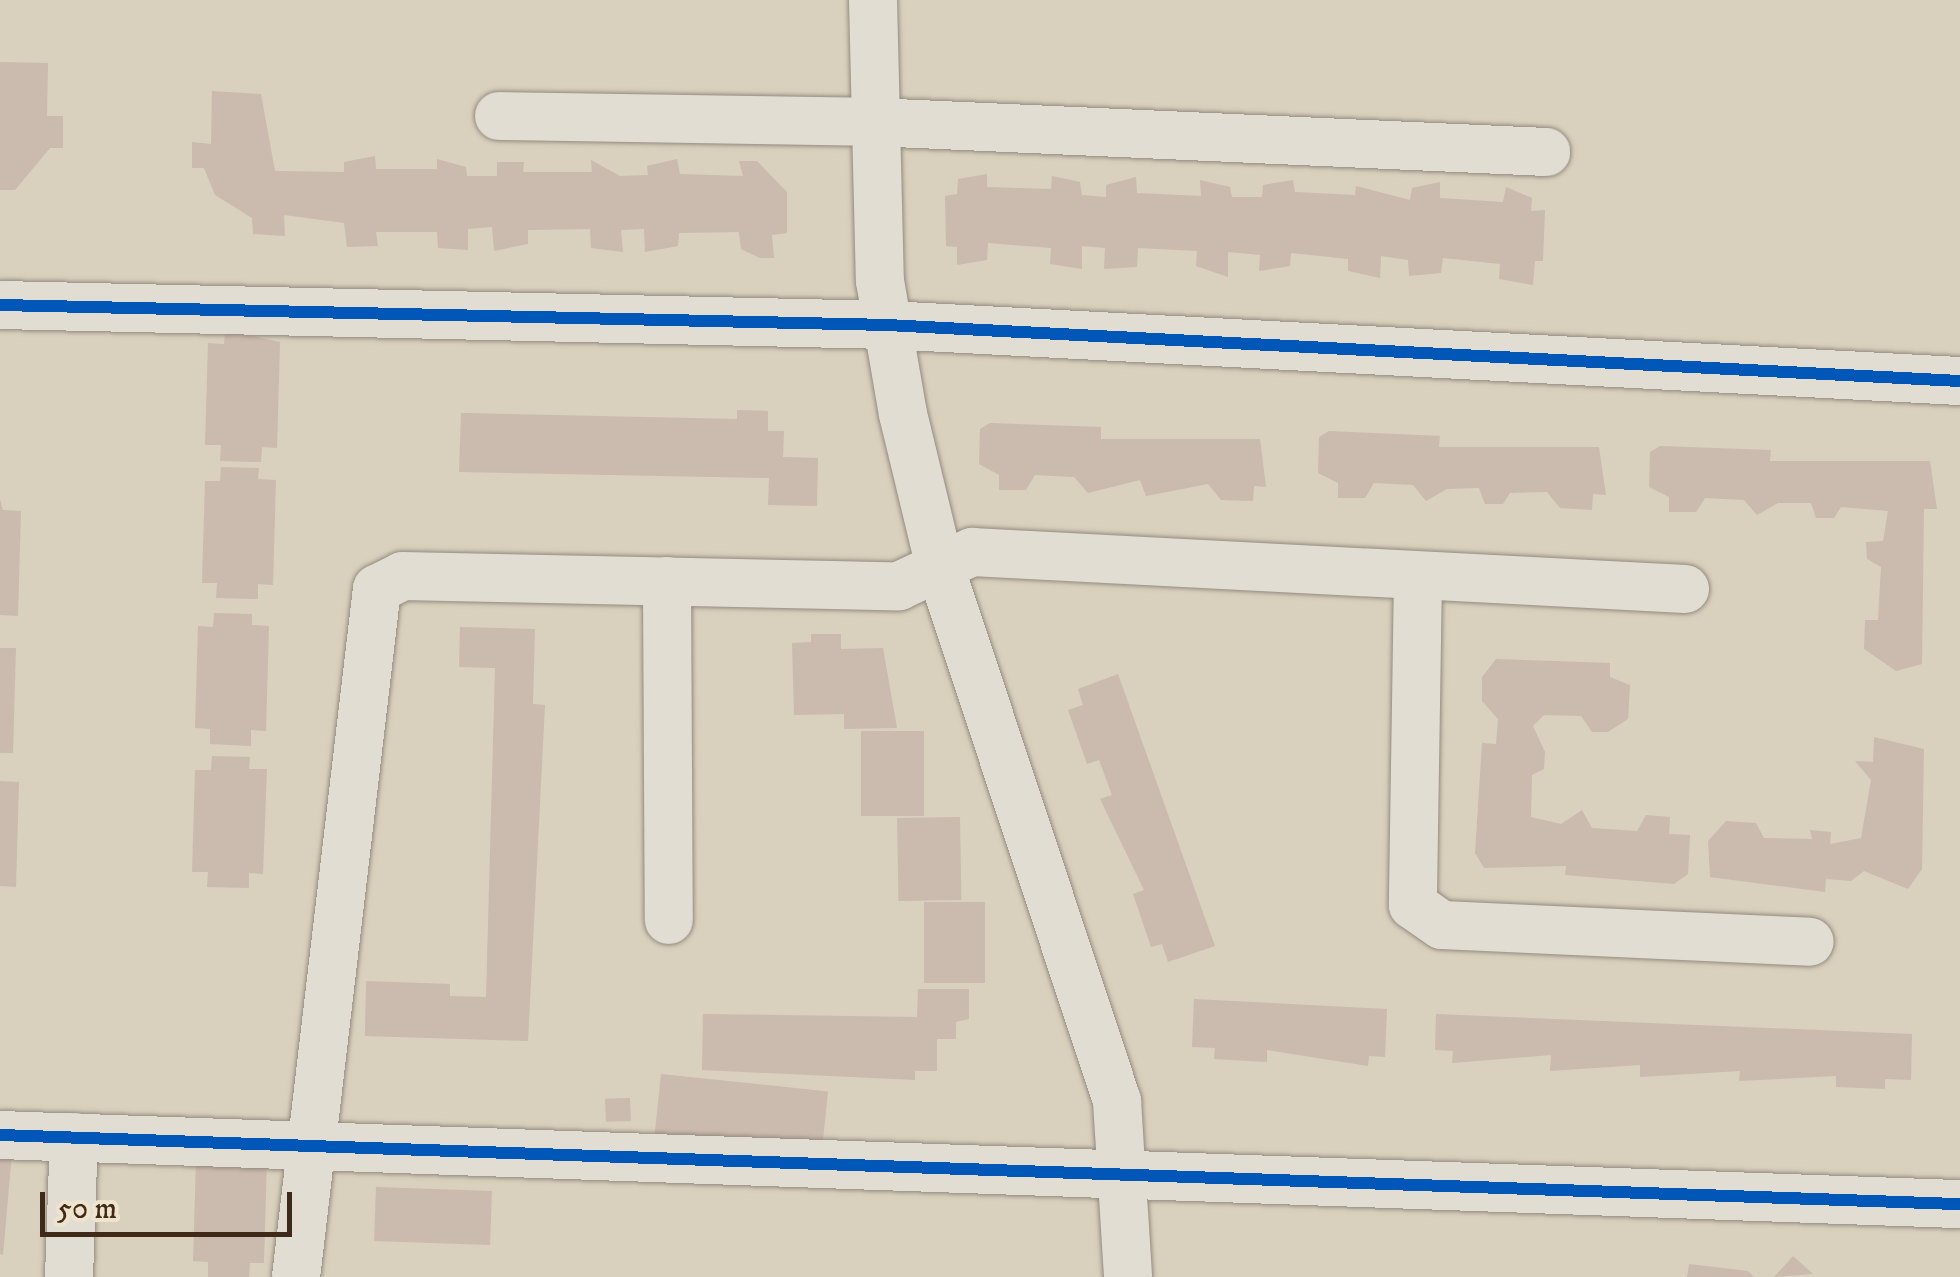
<!DOCTYPE html>
<html>
<head>
<meta charset="utf-8">
<style>
  body { margin:0 }
  #map { position:relative; width:1960px; height:1277px; overflow:hidden; background:#d9d0bd; font-family:"IM FELL DW Pica",serif }
  div>[style] { position:absolute }
  [style*='--x'] { left:calc(var(--x)*1px); top:calc(var(--y)*1px); width:calc(var(--w)*1px); rotate:calc(var(--a)*1deg) }
  .building>* { inset:0; background:#cbbaae; transform-origin:0 0 }
  .roads { filter:drop-shadow(0 0 2px #938b7f) drop-shadow(0 0 2px #938b7f) }
  .minor>* { height:48px; margin:-24px; padding:0 24px; transform-origin:24px; border-radius:24px; background:#e2ddd3 }
  .cycleway>* { height:12px; margin:-6px; padding:0 6px; transform-origin:6px; border-radius:6px; background:#0057b8 }
  span { translate:-50% -50%; white-space:nowrap; text-align:center; line-height:1.15; -webkit-text-stroke:8px #eee3cc; paint-order:stroke }
  .scale { position:absolute; left:40px; top:1192px; width:252px; height:45px; box-sizing:border-box; border:5px solid #3f2917; border-top:0; padding-left:12px; font-size:30px; line-height:35px; white-space:nowrap; color:#3f2917; -webkit-text-stroke:8px #eee3cc; paint-order:stroke }
</style>
</head>
<body>
<div id="map">
  <div class="building">
    <div style="clip-path:polygon(0 62px,48px 63px,47px 116px,63px 116px,63px 148px,50px 148px,15px 190px,0 190px)"></div>
    <div style="clip-path:polygon(212px 91px,261px 94px,275px 171px,344px 172px,344px 162px,375px 156px,376px 169px,437px 169px,437px 159px,466px 167px,467px 176px,497px 176px,497px 162px,524px 162px,523px 172px,592px 172px,591px 160px,620px 176px,648px 175px,647px 166px,677px 159px,680px 174px,743px 176px,739px 161px,757px 161px,787px 192px,787px 233px,772px 235px,774px 258px,760px 258px,741px 249px,739px 232px,679px 233px,678px 246px,645px 252px,644px 229px,621px 230px,623px 252px,591px 248px,590px 229px,528px 230px,528px 244px,494px 251px,492px 227px,468px 229px,468px 250px,438px 248px,437px 232px,376px 232px,378px 246px,347px 247px,344px 223px,284px 215px,285px 236px,253px 234px,252px 218px,215px 195px,204px 168px,192px 168px,192px 142px,211px 144px)"></div>
    <div style="clip-path:polygon(987px 174px,987px 187px,1051px 189px,1052px 176px,1080px 182px,1082px 195px,1106px 197px,1106px 185px,1136px 177px,1137px 193px,1201px 196px,1200px 180px,1230px 187px,1232px 197px,1262px 197px,1263px 185px,1293px 180px,1295px 192px,1355px 195px,1356px 186px,1410px 200px,1412px 188px,1440px 182px,1440px 198px,1503px 202px,1506px 187px,1532px 198px,1531px 211px,1545px 210px,1543px 261px,1535px 261px,1533px 285px,1499px 279px,1500px 264px,1443px 258px,1441px 273px,1409px 276px,1408px 260px,1381px 256px,1380px 278px,1348px 271px,1348px 259px,1291px 253px,1290px 266px,1259px 271px,1260px 255px,1228px 252px,1228px 277px,1196px 266px,1197px 251px,1138px 248px,1137px 267px,1104px 269px,1105px 248px,1082px 246px,1082px 269px,1050px 264px,1051px 248px,988px 243px,987px 260px,957px 265px,957px 247px,946px 246px,945px 196px,957px 194px,958px 179px)"></div>
    <div style="clip-path:polygon(225px 330px,280px 342px,277px 448px,262px 447px,261px 462px,220px 461px,221px 445px,205px 445px,208px 343px,224px 344px)"></div>
    <div style="clip-path:polygon(737px 410px,768px 411px,768px 431px,784px 431px,783px 457px,818px 458px,817px 506px,768px 505px,769px 478px,459px 472px,461px 413px,737px 419px)"></div>
    <div style="clip-path:polygon(990px 423px,1101px 427px,1101px 439px,1260px 439px,1266px 487px,1254px 486px,1253px 501px,1221px 500px,1208px 484px,1146px 496px,1140px 480px,1088px 493px,1074px 477px,1035px 475px,1026px 490px,999px 490px,999px 475px,979px 464px,980px 429px)"></div>
    <div style="clip-path:polygon(1329px 431px,1440px 436px,1439px 447px,1599px 447px,1606px 495px,1593px 494px,1592px 510px,1560px 508px,1547px 492px,1510px 493px,1503px 504px,1485px 504px,1479px 488px,1447px 489px,1426px 501px,1413px 485px,1374px 483px,1365px 498px,1338px 498px,1338px 483px,1318px 473px,1319px 437px)"></div>
    <div style="clip-path:polygon(1660px 446px,1771px 450px,1770px 461px,1930px 461px,1937px 509px,1924px 509px,1922px 664px,1896px 671px,1864px 649px,1865px 620px,1878px 620px,1881px 567px,1867px 559px,1866px 542px,1883px 541px,1888px 511px,1841px 507px,1834px 518px,1816px 518px,1811px 503px,1778px 503px,1757px 515px,1744px 500px,1705px 498px,1696px 512px,1669px 512px,1669px 497px,1649px 487px,1650px 452px)"></div>
    <div style="clip-path:polygon(221px 467px,259px 468px,258px 479px,276px 480px,273px 585px,258px 584px,258px 599px,216px 598px,217px 583px,202px 583px,205px 481px,220px 481px)"></div>
    <div style="clip-path:polygon(0 499px,3px 510px,21px 511px,18px 616px,0 615px)"></div>
    <div style="clip-path:polygon(214px 613px,252px 614px,252px 625px,269px 626px,266px 731px,251px 730px,251px 746px,210px 744px,210px 729px,195px 728px,198px 626px,213px 627px)"></div>
    <div style="clip-path:polygon(460px 627px,535px 629px,533px 704px,545px 705px,528px 1041px,365px 1036px,366px 981px,450px 984px,450px 996px,486px 997px,495px 668px,459px 667px)"></div>
    <div style="clip-path:polygon(811px 634px,841px 634px,841px 649px,883px 648px,897px 728px,844px 729px,844px 714px,794px 715px,792px 643px,811px 642px)"></div>
    <div style="clip-path:polygon(0 648px,16px 648px,13px 753px,0 753px)"></div>
    <div style="clip-path:polygon(1496px 659px,1610px 663px,1610px 677px,1630px 685px,1628px 719px,1608px 732px,1592px 732px,1581px 716px,1544px 715px,1533px 726px,1545px 752px,1544px 769px,1532px 775px,1531px 817px,1561px 824px,1582px 810px,1592px 828px,1637px 831px,1646px 815px,1670px 817px,1669px 834px,1690px 835px,1688px 874px,1674px 884px,1565px 875px,1566px 866px,1484px 868px,1475px 853px,1482px 743px,1496px 744px,1498px 719px,1482px 701px,1482px 677px)"></div>
    <div style="clip-path:polygon(1118px 674px,1215px 946px,1168px 962px,1162px 944px,1151px 947px,1133px 894px,1144px 890px,1100px 799px,1112px 795px,1099px 760px,1087px 764px,1068px 710px,1083px 705px,1078px 689px)"></div>
    <div style="left:861px;top:731px;width:63px;height:85px"></div>
    <div style="clip-path:polygon(1874px 737px,1924px 749px,1922px 869px,1908px 889px,1864px 871px,1851px 881px,1826px 879px,1825px 892px,1710px 877px,1708px 841px,1726px 821px,1756px 823px,1764px 838px,1812px 839px,1810px 830px,1831px 832px,1830px 844px,1861px 838px,1871px 780px,1855px 761px,1873px 762px)"></div>
    <div style="clip-path:polygon(212px 756px,250px 757px,249px 769px,267px 769px,263px 874px,249px 873px,249px 888px,207px 887px,208px 872px,192px 872px,195px 770px,211px 770px)"></div>
    <div style="clip-path:polygon(0 781px,19px 782px,16px 887px,0 886px)"></div>
    <div style="left:960px;top:817px;width:83px;height:63px;rotate:89deg"></div>
    <div style="left:924px;top:902px;width:61px;height:81px"></div>
    <div style="clip-path:polygon(918px 989px,969px 989px,969px 1019px,956px 1022px,956px 1039px,937px 1039px,937px 1071px,915px 1071px,915px 1080px,702px 1070px,703px 1014px,917px 1017px)"></div>
    <div style="clip-path:polygon(1194px 999px,1387px 1009px,1385px 1057px,1369px 1056px,1368px 1066px,1267px 1050px,1267px 1062px,1214px 1059px,1215px 1048px,1192px 1047px)"></div>
    <div style="clip-path:polygon(1436px 1014px,1912px 1034px,1911px 1080px,1885px 1079px,1885px 1089px,1836px 1087px,1836px 1076px,1739px 1081px,1740px 1071px,1640px 1077px,1640px 1065px,1550px 1071px,1551px 1055px,1452px 1063px,1453px 1051px,1435px 1050px)"></div>
    <div style="left:661px;top:1074px;width:168px;height:65px;rotate:6deg"></div>
    <div style="left:630px;top:1098px;width:23px;height:25px;rotate:88deg"></div>
    <div style="clip-path:polygon(0 1152px,12px 1153px,3px 1255px,0 1254px)"></div>
    <div style="clip-path:polygon(267px 1158px,264px 1263px,250px 1263px,249px 1277px,208px 1277px,208px 1262px,193px 1261px,196px 1159px)"></div>
    <div style="left:376px;top:1187px;width:116px;height:54px;rotate:2deg"></div>
    <div style="clip-path:polygon(1793px 1256px,1813px 1274px,1774px 1277px)"></div>
    <div style="clip-path:polygon(1689px 1264px,1748px 1271px,1754px 1277px,1687px 1277px)"></div>
  </div>
  <div class="roads">
    <div class="minor">
      <div style="--x:873;--y:0;--w:281;--a:88.6"></div>
      <div style="--x:880;--y:281;--w:135;--a:80.2"></div>
      <div style="--x:903;--y:414;--w:157;--a:76.4"></div>
      <div style="--x:940;--y:567;--w:563;--a:71.66"></div>
      <div style="--x:1117;--y:1101;--w:176;--a:86.4"></div>
      <div style="--x:499;--y:116;--w:374;--a:0.9"></div>
      <div style="--x:873;--y:122;--w:674;--a:2.55"></div>
      <div style="--x:0;--y:305;--w:887;--a:1.29"></div>
      <div style="--x:887;--y:325;--w:1074;--a:2.99"></div>
      <div style="--x:1418;--y:576;--w:329;--a:90.9"></div>
      <div style="--x:1413;--y:905;--w:35;--a:35"></div>
      <div style="--x:1442;--y:925;--w:368;--a:2.6"></div>
      <div style="--x:667;--y:581;--w:339;--a:89.7"></div>
      <div style="--x:0;--y:1135;--w:1961;--a:2.02"></div>
      <div style="--x:69;--y:1277;--w:140;--a:-88"></div>
      <div style="--x:296;--y:1277;--w:693;--a:-83.29"></div>
      <div style="--x:377;--y:589;--w:28;--a:-27"></div>
      <div style="--x:402;--y:576;--w:497;--a:1.2"></div>
      <div style="--x:899;--y:586;--w:81;--a:-25"></div>
      <div style="--x:972;--y:552;--w:714;--a:2.97"></div>
    </div>
  </div>
  <div class="cycleway">
    <div style="--x:0;--y:305;--w:887;--a:1.29"></div>
    <div style="--x:887;--y:325;--w:1074;--a:2.99"></div>
    <div style="--x:0;--y:1135;--w:1961;--a:2.02"></div>
  </div>
  <div class="scale">50 m</div>
</div>
</body>
</html>
